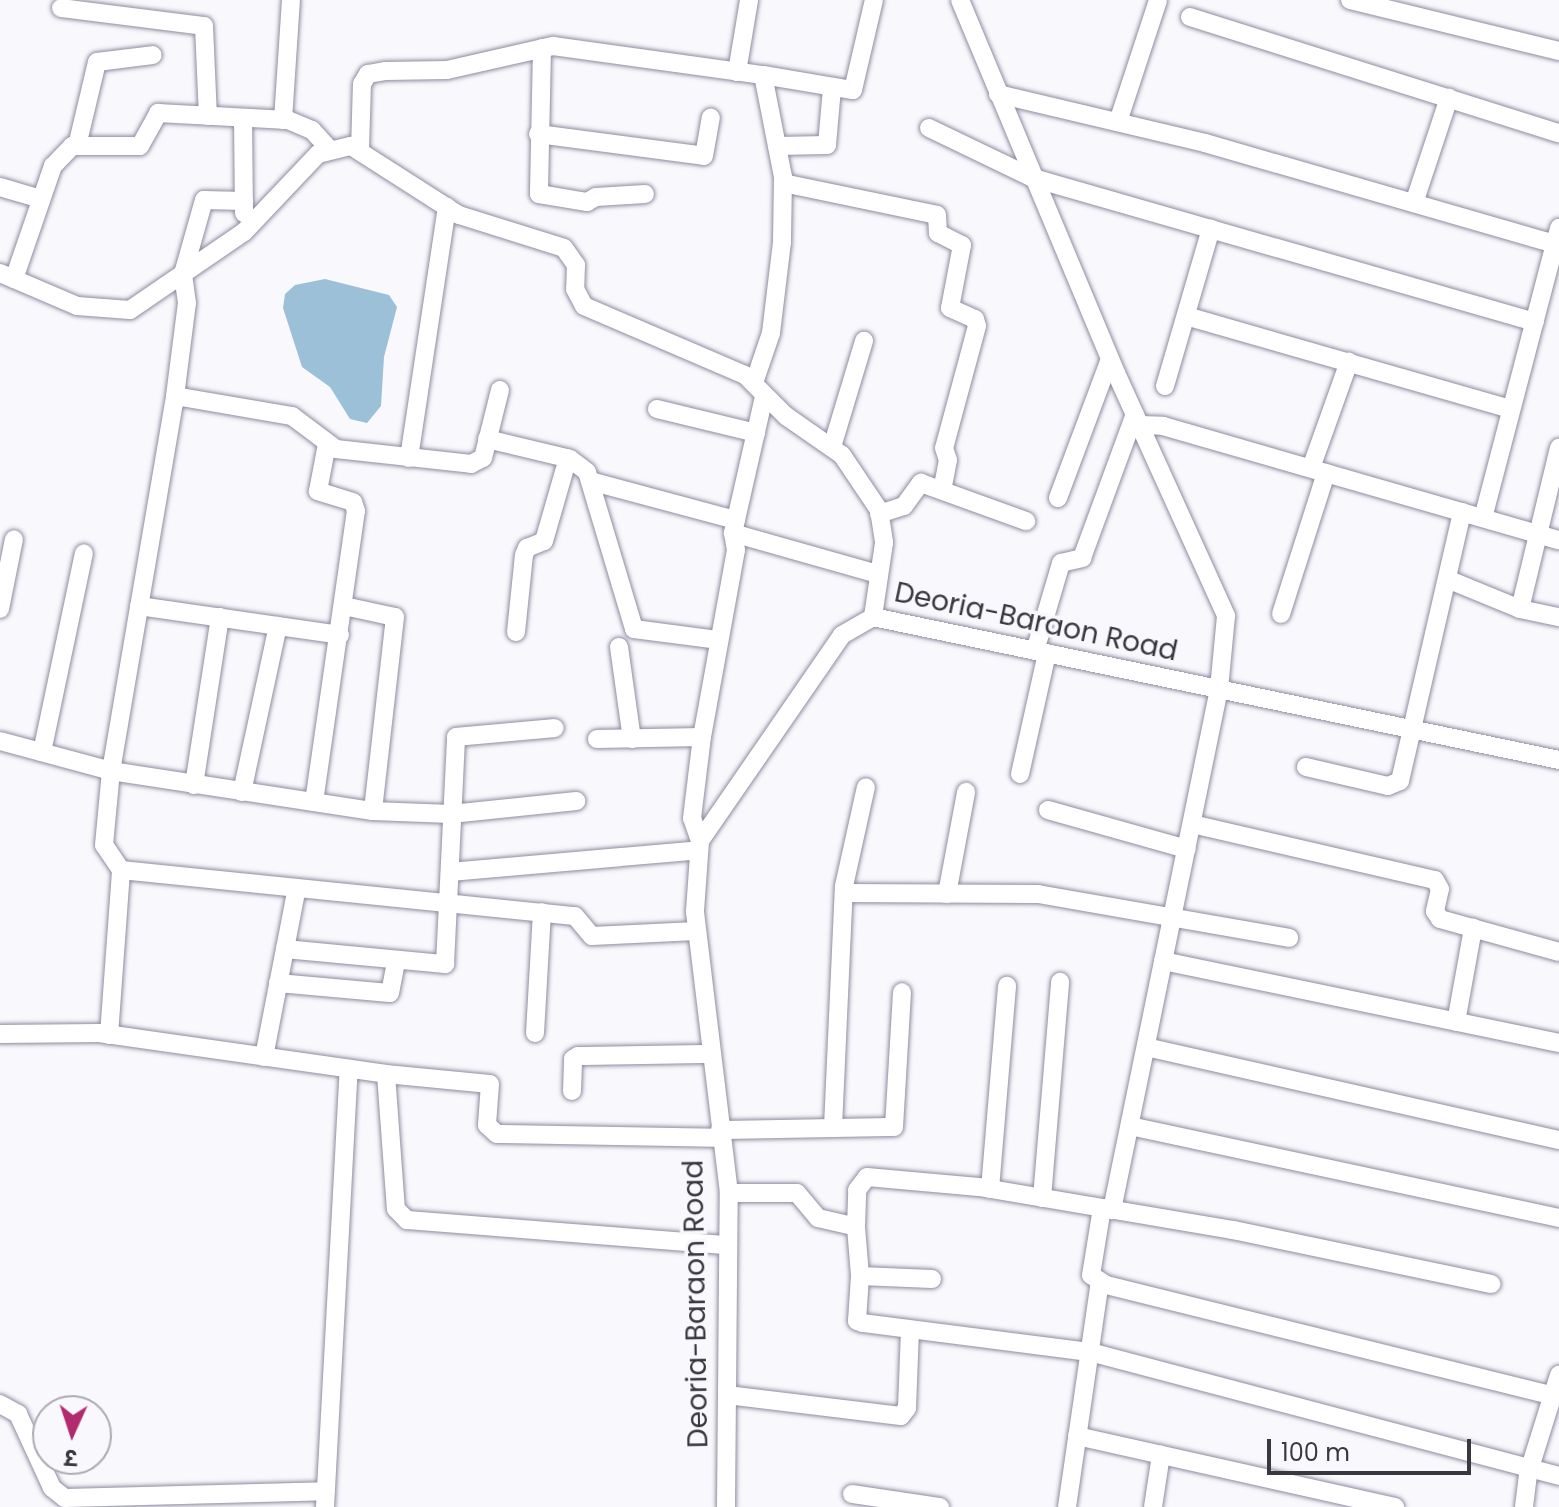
<!DOCTYPE html>
<html>
<head>
<meta charset="utf-8">
<style>
  body { margin:0 }
  #map { position:relative; width:1559px; height:1507px; overflow:hidden; background:#f9f8fd; font-family:Poppins,"Noto Sans Devanagari",sans-serif }
  div>[style] { position:absolute }
  [style*='--x'] { left:calc(var(--x)*1px); top:calc(var(--y)*1px); width:calc(var(--w)*1px); rotate:calc(var(--a)*1deg) }
  .water>* { inset:0; background:#9dc0d9 }
  .roads { filter:drop-shadow(0 0 2px #8e8ca0) drop-shadow(0 0 2px #8e8ca0) }
  .minor>* { height:18px; margin:-9px; padding:0 9px; transform-origin:9px; border-radius:9px; background:#fff }
  span { translate:-50% -50%; white-space:nowrap; text-align:center; line-height:1.15; -webkit-text-stroke:7px #f9f8fd; paint-order:stroke }
  .street-label { font-size:28px; color:#393840 }
  .north { position:absolute; left:32px; top:1395px; width:80px; height:80px; box-sizing:border-box; background:#f9f8fd; border:2px solid #acabb1; border-radius:50%; rotate:183deg; font-size:22px; font-weight:700; line-height:32px; text-align:center; color:#393840 }
  .north::after { content:''; display:block; margin:auto; width:28px; height:36px; background:#b22b6f; clip-path:polygon(50% 0,100% 100%,50% 72%,0 100%) }
  .scale { position:absolute; left:1267px; top:1439px; width:204px; height:36px; box-sizing:border-box; border:4px solid #393840; border-top:0; padding-left:10px; font-size:24px; line-height:28px; white-space:nowrap; color:#393840; -webkit-text-stroke:6px #f9f8fd; paint-order:stroke }
</style>
</head>
<body>
<div id="map">
  <div class="water">
    <div style="clip-path:polygon(325px 279px,389px 295px,397px 307px,384px 357px,381px 406px,367px 423px,350px 419px,330px 387px,302px 367px,283px 308px,285px 294px,295px 285px)"></div>
  </div>
  <div class="roads">
    <div class="minor">
      <div style="--x:960;--y:0;--w:404;--a:67.3"></div>
      <div style="--x:1116;--y:373;--w:267;--a:65.6"></div>
      <div style="--x:1226;--y:616;--w:73;--a:95.5"></div>
      <div style="--x:1219;--y:689;--w:532;--a:101.61"></div>
      <div style="--x:1350;--y:0;--w:215;--a:13.7"></div>
      <div style="--x:61;--y:8;--w:144;--a:7.2"></div>
      <div style="--x:204;--y:26;--w:90;--a:87.5"></div>
      <div style="--x:1190;--y:17;--w:387;--a:17.5"></div>
      <div style="--x:542;--y:48;--w:146;--a:91.2"></div>
      <div style="--x:539;--y:194;--w:49;--a:9.5"></div>
      <div style="--x:587;--y:202;--w:10;--a:-29"></div>
      <div style="--x:596;--y:197;--w:49;--a:-3.5"></div>
      <div style="--x:737;--y:72;--w:73;--a:-80.5"></div>
      <div style="--x:763;--y:75;--w:91;--a:9.5"></div>
      <div style="--x:853;--y:90;--w:92;--a:-76.9"></div>
      <div style="--x:998;--y:94;--w:213;--a:13.3"></div>
      <div style="--x:1205;--y:143;--w:364;--a:16.1"></div>
      <div style="--x:243;--y:118;--w:95;--a:89.4"></div>
      <div style="--x:283;--y:120;--w:120;--a:-86.2"></div>
      <div style="--x:1118;--y:122;--w:128;--a:-71.8"></div>
      <div style="--x:929;--y:128;--w:115;--a:25.7"></div>
      <div style="--x:1033;--y:178;--w:522;--a:16.01"></div>
      <div style="--x:538;--y:134;--w:167;--a:7.5"></div>
      <div style="--x:704;--y:156;--w:39;--a:-80"></div>
      <div style="--x:77;--y:146;--w:86;--a:-76.6"></div>
      <div style="--x:97;--y:62;--w:56;--a:-7.1"></div>
      <div style="--x:777;--y:146;--w:50;--a:-1.1"></div>
      <div style="--x:827;--y:145;--w:57;--a:-85"></div>
      <div style="--x:360;--y:150;--w:66;--a:-88.3"></div>
      <div style="--x:362;--y:84;--w:12;--a:-59"></div>
      <div style="--x:368;--y:74;--w:17;--a:-10"></div>
      <div style="--x:385;--y:71;--w:62;--a:-0.9"></div>
      <div style="--x:447;--y:70;--w:109;--a:-12.8"></div>
      <div style="--x:553;--y:46;--w:212;--a:7.9"></div>
      <div style="--x:763;--y:75;--w:104;--a:78.9"></div>
      <div style="--x:783;--y:177;--w:65;--a:90.9"></div>
      <div style="--x:782;--y:242;--w:92;--a:96.9"></div>
      <div style="--x:771;--y:333;--w:53;--a:108.8"></div>
      <div style="--x:783;--y:183;--w:157;--a:11.7"></div>
      <div style="--x:937;--y:215;--w:18;--a:87"></div>
      <div style="--x:938;--y:233;--w:27;--a:27"></div>
      <div style="--x:962;--y:245;--w:64;--a:100.8"></div>
      <div style="--x:950;--y:308;--w:27;--a:24"></div>
      <div style="--x:975;--y:319;--w:7;--a:74"></div>
      <div style="--x:977;--y:326;--w:126;--a:105.1"></div>
      <div style="--x:944;--y:448;--w:13;--a:72"></div>
      <div style="--x:948;--y:460;--w:31;--a:101"></div>
      <div style="--x:0;--y:187;--w:43;--a:16.3"></div>
      <div style="--x:1414;--y:203;--w:111;--a:-71.6"></div>
      <div style="--x:0;--y:273;--w:84;--a:23.2"></div>
      <div style="--x:77;--y:306;--w:53;--a:4.3"></div>
      <div style="--x:130;--y:310;--w:138;--a:-34.4"></div>
      <div style="--x:244;--y:232;--w:108;--a:-46.5"></div>
      <div style="--x:318;--y:154;--w:34;--a:-14"></div>
      <div style="--x:351;--y:146;--w:128;--a:32.6"></div>
      <div style="--x:459;--y:215;--w:110;--a:17.4"></div>
      <div style="--x:564;--y:248;--w:21;--a:55"></div>
      <div style="--x:576;--y:265;--w:24;--a:92"></div>
      <div style="--x:575;--y:289;--w:19;--a:62"></div>
      <div style="--x:584;--y:306;--w:175;--a:23.2"></div>
      <div style="--x:745;--y:375;--w:58;--a:45"></div>
      <div style="--x:786;--y:416;--w:68;--a:34.9"></div>
      <div style="--x:842;--y:455;--w:66;--a:56.1"></div>
      <div style="--x:879;--y:510;--w:33;--a:81"></div>
      <div style="--x:884;--y:543;--w:75;--a:98.5"></div>
      <div style="--x:14;--y:279;--w:120;--a:-71"></div>
      <div style="--x:53;--y:166;--w:28;--a:-46"></div>
      <div style="--x:72;--y:146;--w:68;--a:0"></div>
      <div style="--x:140;--y:146;--w:38;--a:-61"></div>
      <div style="--x:158;--y:113;--w:130;--a:3.1"></div>
      <div style="--x:288;--y:120;--w:26;--a:23"></div>
      <div style="--x:312;--y:130;--w:27;--a:48"></div>
      <div style="--x:1186;--y:316;--w:338;--a:16"></div>
      <div style="--x:1165;--y:386;--w:164;--a:-73.7"></div>
      <div style="--x:175;--y:396;--w:119;--a:9.7"></div>
      <div style="--x:292;--y:416;--w:55;--a:36.9"></div>
      <div style="--x:336;--y:449;--w:136;--a:6.3"></div>
      <div style="--x:471;--y:464;--w:13;--a:-27"></div>
      <div style="--x:483;--y:458;--w:70;--a:-76"></div>
      <div style="--x:657;--y:409;--w:102;--a:13.6"></div>
      <div style="--x:1139;--y:425;--w:24;--a:2"></div>
      <div style="--x:1163;--y:426;--w:412;--a:16.1"></div>
      <div style="--x:487;--y:439;--w:85;--a:13.5"></div>
      <div style="--x:570;--y:459;--w:21;--a:37"></div>
      <div style="--x:587;--y:472;--w:164;--a:73.3"></div>
      <div style="--x:634;--y:629;--w:86;--a:7.4"></div>
      <div style="--x:832;--y:447;--w:111;--a:-73.2"></div>
      <div style="--x:409;--y:458;--w:254;--a:-81.4"></div>
      <div style="--x:1311;--y:468;--w:113;--a:-70.3"></div>
      <div style="--x:590;--y:481;--w:151;--a:15"></div>
      <div style="--x:1058;--y:498;--w:148;--a:-69.5"></div>
      <div style="--x:879;--y:514;--w:26;--a:-18"></div>
      <div style="--x:904;--y:506;--w:29;--a:-54"></div>
      <div style="--x:921;--y:483;--w:112;--a:19.9"></div>
      <div style="--x:1483;--y:518;--w:300;--a:-75.3"></div>
      <div style="--x:733;--y:533;--w:151;--a:15.8"></div>
      <div style="--x:1447;--y:579;--w:79;--a:22.3"></div>
      <div style="--x:1520;--y:609;--w:40;--a:12"></div>
      <div style="--x:139;--y:606;--w:203;--a:8.2"></div>
      <div style="--x:344;--y:606;--w:52;--a:12.2"></div>
      <div style="--x:395;--y:617;--w:195;--a:96.5"></div>
      <div style="--x:0;--y:609;--w:71;--a:-78.7"></div>
      <div style="--x:1520;--y:609;--w:166;--a:-76.4"></div>
      <div style="--x:1281;--y:614;--w:148;--a:-72.3"></div>
      <div style="--x:516;--y:632;--w:77;--a:-84.1"></div>
      <div style="--x:524;--y:555;--w:8;--a:-67"></div>
      <div style="--x:527;--y:548;--w:18;--a:-22"></div>
      <div style="--x:544;--y:541;--w:86;--a:-73.9"></div>
      <div style="--x:619;--y:647;--w:93;--a:82"></div>
      <div style="--x:1035;--y:651;--w:92;--a:-73.5"></div>
      <div style="--x:1061;--y:563;--w:22;--a:-13"></div>
      <div style="--x:1082;--y:558;--w:153;--a:-69.8"></div>
      <div style="--x:597;--y:739;--w:105;--a:-1.1"></div>
      <div style="--x:0;--y:741;--w:115;--a:15.1"></div>
      <div style="--x:111;--y:771;--w:265;--a:8.7"></div>
      <div style="--x:373;--y:811;--w:78;--a:2.2"></div>
      <div style="--x:451;--y:814;--w:126;--a:-5.9"></div>
      <div style="--x:42;--y:752;--w:203;--a:-78.1"></div>
      <div style="--x:1306;--y:767;--w:84;--a:13"></div>
      <div style="--x:1388;--y:786;--w:13;--a:-23"></div>
      <div style="--x:1400;--y:781;--w:276;--a:-77"></div>
      <div style="--x:1020;--y:774;--w:124;--a:-77.4"></div>
      <div style="--x:194;--y:785;--w:170;--a:-81.2"></div>
      <div style="--x:242;--y:792;--w:170;--a:-77.8"></div>
      <div style="--x:314;--y:802;--w:294;--a:-81.8"></div>
      <div style="--x:356;--y:511;--w:9;--a:-108"></div>
      <div style="--x:353;--y:502;--w:37;--a:-163"></div>
      <div style="--x:318;--y:491;--w:48;--a:-79.2"></div>
      <div style="--x:1048;--y:810;--w:144;--a:15.7"></div>
      <div style="--x:1192;--y:824;--w:249;--a:13"></div>
      <div style="--x:1435;--y:880;--w:10;--a:61"></div>
      <div style="--x:1440;--y:889;--w:23;--a:103"></div>
      <div style="--x:1435;--y:911;--w:9;--a:58"></div>
      <div style="--x:1440;--y:919;--w:123;--a:15.5"></div>
      <div style="--x:700;--y:841;--w:24;--a:-109"></div>
      <div style="--x:692;--y:818;--w:82;--a:-83"></div>
      <div style="--x:702;--y:737;--w:190;--a:-79.7"></div>
      <div style="--x:736;--y:550;--w:17;--a:-100"></div>
      <div style="--x:733;--y:533;--w:139;--a:-77.2"></div>
      <div style="--x:121;--y:870;--w:456;--a:5.8"></div>
      <div style="--x:575;--y:916;--w:26;--a:50"></div>
      <div style="--x:592;--y:936;--w:104;--a:-2.8"></div>
      <div style="--x:450;--y:872;--w:250;--a:-5"></div>
      <div style="--x:844;--y:893;--w:194;--a:0.3"></div>
      <div style="--x:1038;--y:894;--w:255;--a:9.9"></div>
      <div style="--x:947;--y:894;--w:104;--a:-79.4"></div>
      <div style="--x:285;--y:949;--w:161;--a:5.4"></div>
      <div style="--x:445;--y:964;--w:227;--a:-87.2"></div>
      <div style="--x:456;--y:737;--w:99;--a:-5.2"></div>
      <div style="--x:1163;--y:961;--w:404;--a:11.7"></div>
      <div style="--x:278;--y:983;--w:112;--a:5.1"></div>
      <div style="--x:390;--y:993;--w:33;--a:-79"></div>
      <div style="--x:1456;--y:1022;--w:96;--a:-79.7"></div>
      <div style="--x:535;--y:1033;--w:121;--a:-86.7"></div>
      <div style="--x:0;--y:1034;--w:99;--a:-0.6"></div>
      <div style="--x:99;--y:1033;--w:290;--a:8.1"></div>
      <div style="--x:386;--y:1074;--w:135;--a:85.8"></div>
      <div style="--x:396;--y:1209;--w:16;--a:45"></div>
      <div style="--x:407;--y:1220;--w:322;--a:4.5"></div>
      <div style="--x:109;--y:1035;--w:165;--a:-85.8"></div>
      <div style="--x:121;--y:870;--w:30;--a:-124"></div>
      <div style="--x:104;--y:845;--w:74;--a:-84.6"></div>
      <div style="--x:111;--y:771;--w:372;--a:-80.3"></div>
      <div style="--x:174;--y:404;--w:102;--a:-82.7"></div>
      <div style="--x:187;--y:303;--w:29;--a:-98"></div>
      <div style="--x:183;--y:274;--w:77;--a:-74.2"></div>
      <div style="--x:204;--y:200;--w:40;--a:1.4"></div>
      <div style="--x:1146;--y:1047;--w:423;--a:12.7"></div>
      <div style="--x:264;--y:1057;--w:172;--a:-79"></div>
      <div style="--x:386;--y:1074;--w:104;--a:5.5"></div>
      <div style="--x:490;--y:1084;--w:41;--a:94.2"></div>
      <div style="--x:487;--y:1125;--w:13;--a:42"></div>
      <div style="--x:497;--y:1134;--w:224;--a:1"></div>
      <div style="--x:572;--y:1091;--w:32;--a:-88"></div>
      <div style="--x:573;--y:1059;--w:6;--a:-31"></div>
      <div style="--x:578;--y:1056;--w:131;--a:-0.9"></div>
      <div style="--x:1130;--y:1126;--w:439;--a:12.1"></div>
      <div style="--x:833;--y:1127;--w:241;--a:-87.4"></div>
      <div style="--x:844;--y:886;--w:101;--a:-77.5"></div>
      <div style="--x:720;--y:1130;--w:174;--a:-1"></div>
      <div style="--x:894;--y:1127;--w:135;--a:-86.6"></div>
      <div style="--x:990;--y:1189;--w:204;--a:-85.2"></div>
      <div style="--x:729;--y:1193;--w:68;--a:0"></div>
      <div style="--x:797;--y:1193;--w:33;--a:50"></div>
      <div style="--x:818;--y:1218;--w:39;--a:13"></div>
      <div style="--x:856;--y:1227;--w:49;--a:85.3"></div>
      <div style="--x:860;--y:1276;--w:72;--a:2.4"></div>
      <div style="--x:1042;--y:1198;--w:217;--a:-85.2"></div>
      <div style="--x:1102;--y:1208;--w:68;--a:99.3"></div>
      <div style="--x:1091;--y:1275;--w:18;--a:34"></div>
      <div style="--x:1106;--y:1285;--w:459;--a:13.9"></div>
      <div style="--x:856;--y:1227;--w:37;--a:-88"></div>
      <div style="--x:857;--y:1190;--w:16;--a:-52"></div>
      <div style="--x:867;--y:1177;--w:112;--a:5.1"></div>
      <div style="--x:979;--y:1187;--w:258;--a:9.6"></div>
      <div style="--x:1233;--y:1230;--w:264;--a:11.8"></div>
      <div style="--x:860;--y:1276;--w:45;--a:93.8"></div>
      <div style="--x:857;--y:1321;--w:6;--a:18"></div>
      <div style="--x:863;--y:1323;--w:229;--a:7.3"></div>
      <div style="--x:1090;--y:1352;--w:485;--a:14.8"></div>
      <div style="--x:727;--y:1395;--w:175;--a:6.9"></div>
      <div style="--x:901;--y:1416;--w:10;--a:-53"></div>
      <div style="--x:907;--y:1408;--w:78;--a:-87.8"></div>
      <div style="--x:0;--y:1404;--w:21;--a:29"></div>
      <div style="--x:18;--y:1414;--w:81;--a:65.3"></div>
      <div style="--x:52;--y:1488;--w:16;--a:38"></div>
      <div style="--x:65;--y:1498;--w:261;--a:-1.5"></div>
      <div style="--x:1077;--y:1436;--w:326;--a:12.6"></div>
      <div style="--x:852;--y:1494;--w:89;--a:8.4"></div>
      <div style="--x:325;--y:1507;--w:439;--a:-86.9"></div>
      <div style="--x:726;--y:1507;--w:314;--a:-89.5"></div>
      <div style="--x:729;--y:1193;--w:284;--a:-96.9"></div>
      <div style="--x:695;--y:911;--w:70;--a:-85.9"></div>
      <div style="--x:700;--y:841;--w:250;--a:-55.4"></div>
      <div style="--x:842;--y:635;--w:36;--a:-30"></div>
      <div style="--x:873;--y:617;--w:701;--a:11.77"></div>
      <div style="--x:1067;--y:1507;--w:228;--a:-81.7"></div>
      <div style="--x:1153;--y:1507;--w:53;--a:-81.3"></div>
      <div style="--x:1524;--y:1507;--w:33;--a:-83"></div>
      <div style="--x:1528;--y:1474;--w:104;--a:-72.6"></div>
    </div>
  </div>
  <div class="street-label">
    <span style="left:1036px;top:622px;rotate:12deg">Deoria-Baraon Road</span>
    <span style="left:696px;top:1304px;rotate:-91deg">Deoria-Baraon Road</span>
  </div>
  <div class="north">उ</div>
  <div class="scale">100 m</div>
</div>
</body>
</html>
